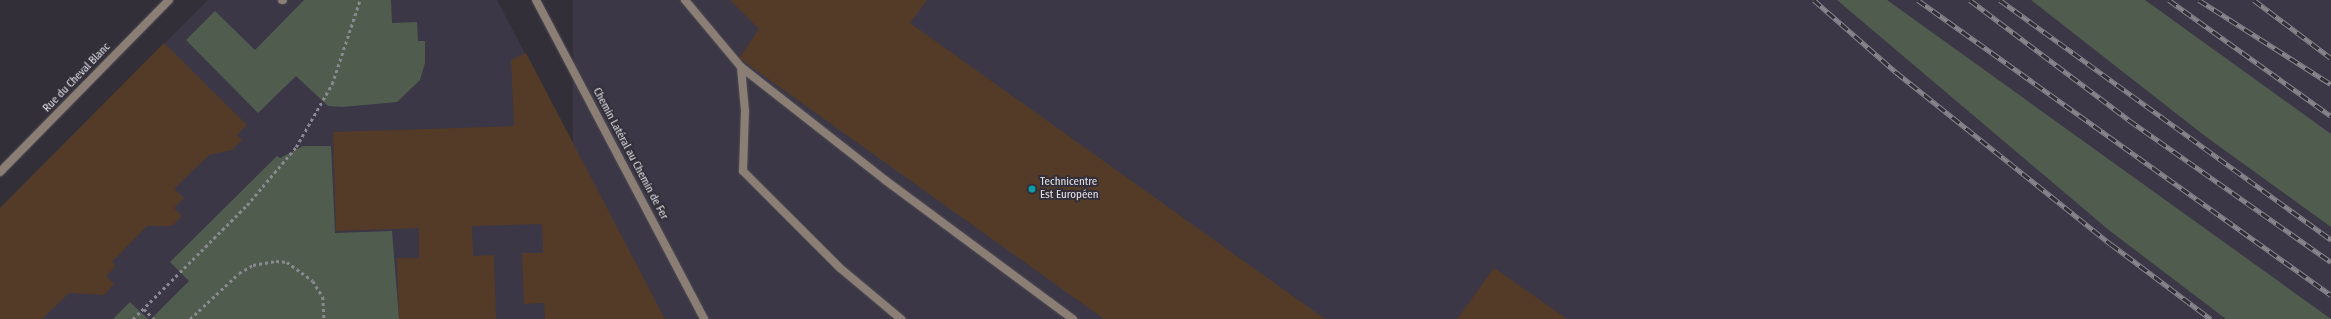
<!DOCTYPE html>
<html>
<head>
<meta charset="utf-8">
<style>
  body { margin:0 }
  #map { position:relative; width:2331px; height:319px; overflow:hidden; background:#322f39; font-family:"Fira Sans Condensed",sans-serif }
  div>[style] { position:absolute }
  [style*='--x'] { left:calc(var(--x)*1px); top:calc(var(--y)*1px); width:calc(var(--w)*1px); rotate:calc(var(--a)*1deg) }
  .built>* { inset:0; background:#3b3746; transform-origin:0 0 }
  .green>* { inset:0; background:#505d4e }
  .building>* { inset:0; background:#533b27 }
  .path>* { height:2.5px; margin-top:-1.25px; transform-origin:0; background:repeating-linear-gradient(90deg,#8a8890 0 3px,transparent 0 6px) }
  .roads { filter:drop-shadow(0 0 1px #4f4c55) drop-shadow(0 0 1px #4f4c55) }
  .service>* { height:8px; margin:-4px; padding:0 4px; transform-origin:4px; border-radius:4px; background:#8b7e75 }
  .minor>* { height:8px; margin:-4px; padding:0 4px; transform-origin:4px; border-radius:4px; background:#8b7e75 }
  .rail>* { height:4.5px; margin-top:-2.25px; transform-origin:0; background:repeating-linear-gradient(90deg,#322f39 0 9px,#88858d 0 18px); box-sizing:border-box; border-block:1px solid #88858d }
  .dots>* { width:11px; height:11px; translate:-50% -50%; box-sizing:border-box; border:2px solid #322f39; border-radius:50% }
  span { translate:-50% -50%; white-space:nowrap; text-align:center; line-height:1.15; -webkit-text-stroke:4px #322f39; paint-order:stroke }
  .street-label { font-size:11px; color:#e5e3e9 }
  .poi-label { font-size:11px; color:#e5e3e9 }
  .left { translate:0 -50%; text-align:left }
</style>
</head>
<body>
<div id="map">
  <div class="built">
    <div style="clip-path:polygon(208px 0,497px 0,665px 319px,0 319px,0 208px)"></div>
    <div style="left:573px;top:0;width:1758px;height:360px"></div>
  </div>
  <div class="green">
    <div style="clip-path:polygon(304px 0,391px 0,392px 23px,417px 22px,418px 41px,425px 41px,425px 63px,420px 80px,397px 102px,342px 107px,328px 106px,296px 76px,258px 113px,186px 40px,215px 11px,255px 50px)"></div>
    <div style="clip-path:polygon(1837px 0,1887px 0,2331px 319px,2226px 319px,2110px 231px)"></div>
    <div style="clip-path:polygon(2031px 0,2145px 0,2331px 134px,2331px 227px,2205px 136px)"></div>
    <div style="clip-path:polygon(303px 146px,331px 146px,335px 233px,392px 231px,399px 319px,151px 319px,189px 281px,170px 262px,277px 156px,280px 158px)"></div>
    <div style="clip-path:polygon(130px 302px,148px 319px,113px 319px)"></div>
  </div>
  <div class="building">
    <div style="clip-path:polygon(730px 0,927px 0,910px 23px,1325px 319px,1104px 319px,739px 58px,759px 29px)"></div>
    <div style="clip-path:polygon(164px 43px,247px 125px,237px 135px,242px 140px,232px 150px,209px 155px,174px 189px,184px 198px,174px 208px,182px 216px,172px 226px,147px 226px,112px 262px,116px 266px,106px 276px,114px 284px,104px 295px,69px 293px,42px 319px,0 319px,0 208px)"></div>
    <div style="clip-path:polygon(526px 53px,665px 319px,545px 319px,544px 303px,524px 304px,522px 253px,543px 253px,542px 224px,472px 226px,473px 256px,494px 255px,496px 319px,399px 319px,397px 258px,419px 258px,419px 228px,336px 231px,333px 132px,514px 126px,511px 60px)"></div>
    <div style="clip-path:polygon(1494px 268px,1510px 279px,1567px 319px,1457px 319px)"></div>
  </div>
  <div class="path">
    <div style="--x:144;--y:309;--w:14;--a:45"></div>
    <div style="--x:133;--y:319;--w:161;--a:-45"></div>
    <div style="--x:247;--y:205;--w:76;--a:-49.8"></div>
    <div style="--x:296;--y:147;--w:73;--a:-60.3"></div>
    <div style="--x:332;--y:84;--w:89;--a:-71.6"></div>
    <div style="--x:190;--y:319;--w:67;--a:-43.2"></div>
    <div style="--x:239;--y:273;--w:16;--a:-30"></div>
    <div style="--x:253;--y:265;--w:23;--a:-10"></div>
    <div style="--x:276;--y:261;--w:11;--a:5"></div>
    <div style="--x:287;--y:262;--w:32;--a:36"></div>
    <div style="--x:313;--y:281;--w:19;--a:58"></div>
    <div style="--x:323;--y:297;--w:22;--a:87"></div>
  </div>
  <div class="roads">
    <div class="service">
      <div style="--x:282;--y:0;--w:1;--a:0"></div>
      <div style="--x:685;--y:0;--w:87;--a:50.1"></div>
      <div style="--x:741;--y:67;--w:44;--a:84.8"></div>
      <div style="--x:745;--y:111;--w:60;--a:91.9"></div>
      <div style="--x:743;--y:171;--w:137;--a:45"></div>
      <div style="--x:840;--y:268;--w:80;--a:39.9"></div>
      <div style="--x:741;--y:67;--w:183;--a:38.1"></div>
      <div style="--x:885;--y:180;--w:234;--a:36.5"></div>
    </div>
    <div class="minor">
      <div style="--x:536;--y:0;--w:361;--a:62.2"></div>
      <div style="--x:0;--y:172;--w:241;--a:-45.5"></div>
    </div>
  </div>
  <div class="rail">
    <div style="--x:1814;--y:0;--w:109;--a:41.3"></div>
    <div style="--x:1896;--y:72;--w:275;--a:38.7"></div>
    <div style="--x:2111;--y:244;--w:125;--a:36.9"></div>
    <div style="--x:1918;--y:0;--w:508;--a:35.54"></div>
    <div style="--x:1970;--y:0;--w:199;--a:37"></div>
    <div style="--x:2129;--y:120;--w:247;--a:35.1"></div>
    <div style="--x:2000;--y:0;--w:409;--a:35.9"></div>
    <div style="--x:2169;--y:0;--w:199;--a:35.6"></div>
    <div style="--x:2199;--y:0;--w:156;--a:32.5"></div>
    <div style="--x:2254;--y:0;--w:96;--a:37"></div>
  </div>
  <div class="dots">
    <div style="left:1032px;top:189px;background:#0f9aa8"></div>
  </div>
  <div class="street-label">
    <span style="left:77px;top:78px;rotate:-46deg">Rue du Cheval Blanc</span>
    <span style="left:630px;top:154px;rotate:62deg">Chemin Latéral au Chemin de Fer</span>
  </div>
  <div class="poi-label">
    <span class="left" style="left:1040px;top:189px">Technicentre<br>Est Européen</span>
  </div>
</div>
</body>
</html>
